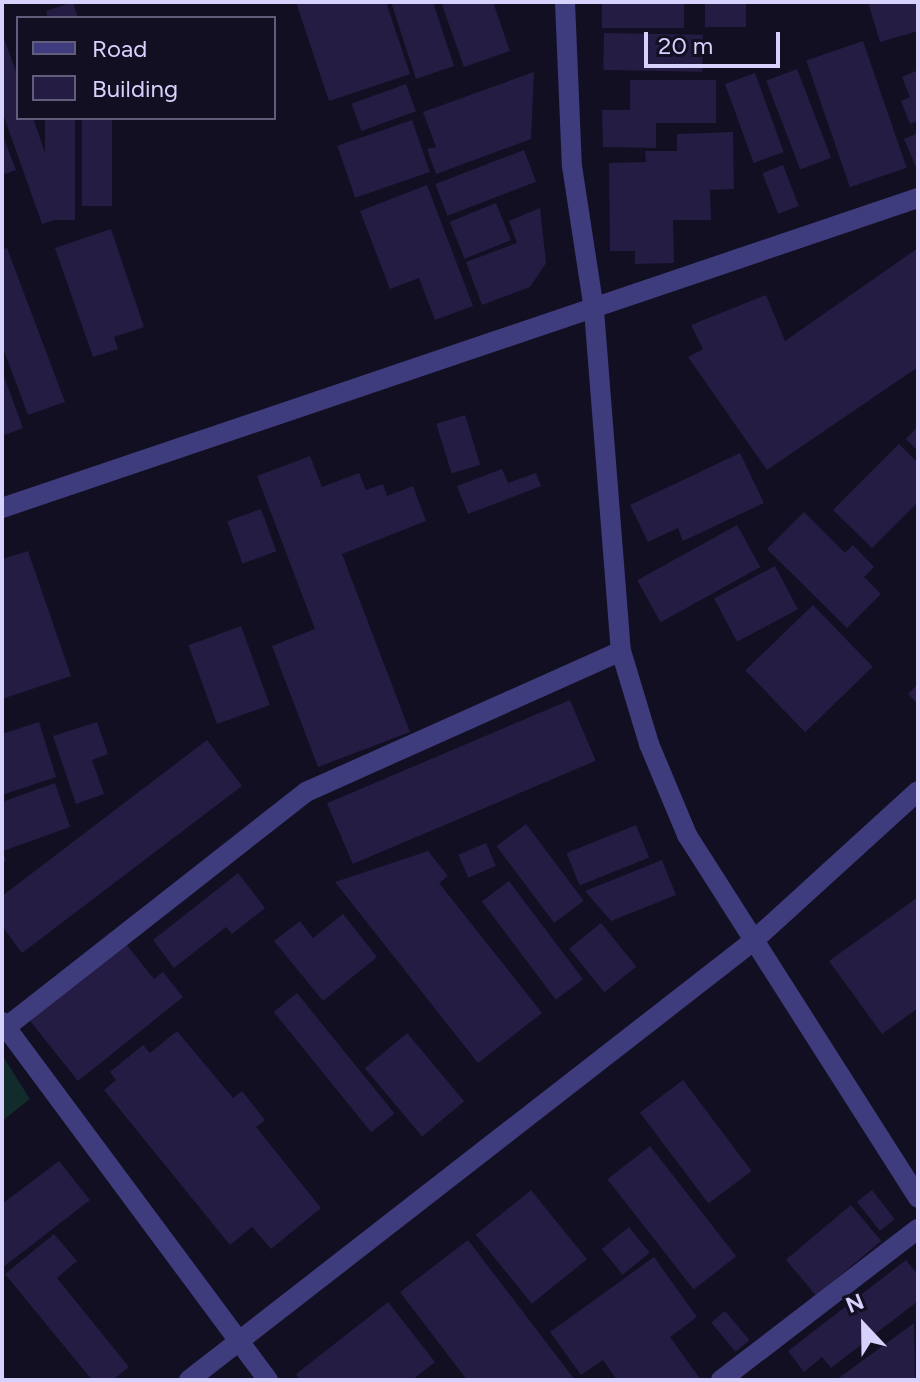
<!DOCTYPE html>
<html>
<head>
<meta charset="utf-8">
<style>
  body { margin:0 }
  #map { position:relative; width:920px; height:1382px; overflow:hidden; background:#120f22; font-family:Figtree,sans-serif }
  div>[style] { position:absolute }
  [style*='--x'] { left:calc(var(--x)*1px); top:calc(var(--y)*1px); width:calc(var(--w)*1px); rotate:calc(var(--a)*1deg) }
  .green>* { inset:0; background:#122b2b }
  .building>* { inset:0; background:#241c42; transform-origin:0 0 }
  .minor>* { height:20px; margin:-10px; padding:0 10px; transform-origin:10px; border-radius:10px; background:#3f3c7e }
  .tertiary>* { height:20px; margin:-10px; padding:0 10px; transform-origin:10px; border-radius:10px; background:#3f3c7e }
  span { translate:-50% -50%; white-space:nowrap; text-align:center; line-height:1.15; -webkit-text-stroke:7px #120f22; paint-order:stroke }
  .frame { position:absolute; inset:0; border:4px solid #d7d1fd; pointer-events:none }
  .legend { position:absolute; left:16px; top:16px; width:260px; height:104px; box-sizing:border-box; background:#120f22; border:2px solid #615d7a; margin:0; padding:10px 14px; list-style:none; font-size:24px; color:#d7d1fd }
  .legend li { display:flex; align-items:center; gap:16px; height:40px }
  .legend b { width:40px; border:2px solid #615d7a }
  .north { position:absolute; left:824px; top:1286px; width:80px; height:80px; -webkit-text-stroke:6px #120f22; paint-order:stroke; rotate:338deg; font-size:22px; font-weight:700; line-height:32px; text-align:center; color:#d7d1fd }
  .north::after { content:''; display:block; margin:auto; width:28px; height:36px; background:#d7d1fd; clip-path:polygon(50% 0,100% 100%,50% 72%,0 100%) }
  .scale { position:absolute; left:644px; top:32px; width:136px; height:36px; box-sizing:border-box; border:4px solid #d7d1fd; border-top:0; padding-left:10px; font-size:24px; line-height:28px; white-space:nowrap; color:#d7d1fd; -webkit-text-stroke:6px #120f22; paint-order:stroke }
</style>
</head>
<body>
<div id="map">
  <div class="green">
    <div style="clip-path:polygon(2px 1055px,30px 1099px,2px 1121px)"></div>
  </div>
  <div class="building">
    <div style="clip-path:polygon(73px 2px,78px 18px,48px 18px,46px 11px)"></div>
    <div style="clip-path:polygon(296px 2px,386px 2px,410px 74px,329px 101px)"></div>
    <div style="clip-path:polygon(391px 2px,433px 2px,454px 66px,416px 79px)"></div>
    <div style="clip-path:polygon(441px 2px,493px 2px,510px 51px,464px 67px)"></div>
    <div style="left:602px;top:2px;width:82px;height:26px"></div>
    <div style="left:705px;top:2px;width:41px;height:25px"></div>
    <div style="clip-path:polygon(868px 2px,918px 2px,918px 31px,880px 42px)"></div>
    <div style="clip-path:polygon(2px 33px,18px 77px,18px 118px,33px 118px,67px 216px,42px 224px,2px 111px)"></div>
    <div style="left:604px;top:33px;width:99px;height:37px;rotate:1deg"></div>
    <div style="left:863px;top:41px;width:134px;height:60px;rotate:71deg"></div>
    <div style="left:797px;top:69px;width:95px;height:33px;rotate:69deg"></div>
    <div style="clip-path:polygon(918px 70px,918px 121px,910px 124px,901px 101px,910px 97px,902px 77px)"></div>
    <div style="clip-path:polygon(534px 72px,531px 139px,436px 174px,427px 149px,436px 147px,423px 112px)"></div>
    <div style="left:755px;top:73px;width:84px;height:32px;rotate:70deg"></div>
    <div style="clip-path:polygon(630px 80px,716px 80px,716px 123px,656px 123px,656px 148px,603px 147px,602px 110px,630px 110px)"></div>
    <div style="left:406px;top:84px;width:29px;height:58px;rotate:70deg"></div>
    <div style="left:45px;top:118px;width:30px;height:102px"></div>
    <div style="left:82px;top:118px;width:30px;height:88px"></div>
    <div style="left:412px;top:120px;width:55px;height:79px;rotate:71deg"></div>
    <div style="clip-path:polygon(733px 132px,734px 189px,710px 190px,711px 220px,673px 220px,674px 263px,635px 264px,635px 251px,610px 251px,609px 163px,646px 162px,645px 151px,677px 151px,677px 134px)"></div>
    <div style="clip-path:polygon(918px 133px,918px 172px,904px 139px)"></div>
    <div style="clip-path:polygon(2px 134px,16px 170px,2px 175px)"></div>
    <div style="left:524px;top:150px;width:34px;height:95px;rotate:69deg"></div>
    <div style="left:783px;top:165px;width:44px;height:22px;rotate:69deg"></div>
    <div style="clip-path:polygon(427px 185px,473px 306px,435px 320px,419px 278px,390px 289px,360px 211px)"></div>
    <div style="left:496px;top:203px;width:40px;height:50px;rotate:68deg"></div>
    <div style="clip-path:polygon(540px 208px,546px 263px,530px 287px,482px 305px,466px 262px,517px 243px,509px 221px)"></div>
    <div style="clip-path:polygon(111px 229px,144px 327px,114px 337px,118px 349px,93px 357px,55px 248px)"></div>
    <div style="clip-path:polygon(7px 248px,65px 402px,28px 415px,2px 345px,2px 250px)"></div>
    <div style="clip-path:polygon(918px 248px,918px 367px,767px 470px,688px 357px,703px 349px,691px 325px,766px 295px,785px 341px)"></div>
    <div style="clip-path:polygon(2px 371px,23px 428px,2px 436px)"></div>
    <div style="left:465px;top:415px;width:52px;height:30px;rotate:73deg"></div>
    <div style="clip-path:polygon(918px 426px,918px 451px,906px 439px)"></div>
    <div style="clip-path:polygon(899px 444px,918px 463px,918px 502px,872px 548px,833px 510px)"></div>
    <div style="clip-path:polygon(740px 453px,764px 503px,683px 541px,678px 528px,648px 542px,630px 505px)"></div>
    <div style="clip-path:polygon(310px 456px,322px 487px,359px 473px,366px 490px,383px 484px,387px 496px,413px 486px,426px 521px,342px 554px,410px 732px,318px 767px,272px 646px,315px 629px,257px 476px)"></div>
    <div style="clip-path:polygon(502px 469px,508px 483px,536px 473px,541px 486px,468px 514px,457px 486px)"></div>
    <div style="left:261px;top:509px;width:45px;height:36px;rotate:70deg"></div>
    <div style="clip-path:polygon(804px 512px,845px 553px,853px 545px,874px 567px,864px 577px,881px 594px,847px 628px,767px 549px)"></div>
    <div style="left:737px;top:525px;width:48px;height:114px;rotate:61deg"></div>
    <div style="clip-path:polygon(28px 551px,71px 676px,2px 699px,2px 559px)"></div>
    <div style="left:775px;top:566px;width:49px;height:69px;rotate:62deg"></div>
    <div style="left:813px;top:605px;width:86px;height:94px;rotate:46deg"></div>
    <div style="left:241px;top:626px;width:84px;height:56px;rotate:70deg"></div>
    <div style="clip-path:polygon(918px 684px,918px 704px,908px 694px)"></div>
    <div style="left:570px;top:700px;width:66px;height:264px;rotate:67deg"></div>
    <div style="clip-path:polygon(39px 722px,56px 777px,2px 795px,2px 734px)"></div>
    <div style="clip-path:polygon(97px 722px,108px 754px,92px 760px,104px 794px,76px 804px,53px 736px)"></div>
    <div style="clip-path:polygon(207px 740px,242px 786px,22px 953px,2px 926px,2px 896px)"></div>
    <div style="clip-path:polygon(55px 783px,70px 827px,3px 851px,6px 861px,2px 863px,2px 802px)"></div>
    <div style="left:526px;top:824px;width:96px;height:37px;rotate:53deg"></div>
    <div style="left:636px;top:825px;width:35px;height:75px;rotate:68deg"></div>
    <div style="left:486px;top:843px;width:25px;height:30px;rotate:67deg"></div>
    <div style="clip-path:polygon(428px 851px,448px 876px,439px 883px,542px 1013px,478px 1063px,335px 882px)"></div>
    <div style="clip-path:polygon(662px 860px,676px 895px,611px 921px,585px 891px)"></div>
    <div style="clip-path:polygon(238px 873px,265px 908px,232px 934px,226px 927px,174px 968px,153px 940px)"></div>
    <div style="left:509px;top:881px;width:123px;height:34px;rotate:53deg"></div>
    <div style="clip-path:polygon(918px 897px,918px 1008px,882px 1034px,829px 961px)"></div>
    <div style="clip-path:polygon(343px 914px,377px 957px,323px 1001px,274px 941px,300px 921px,313px 938px)"></div>
    <div style="left:601px;top:923px;width:56px;height:41px;rotate:51deg"></div>
    <div style="clip-path:polygon(126px 944px,154px 979px,163px 972px,183px 997px,78px 1081px,30px 1021px)"></div>
    <div style="left:297px;top:993px;width:155px;height:30px;rotate:51deg"></div>
    <div style="clip-path:polygon(177px 1031px,233px 1098px,242px 1091px,265px 1120px,256px 1127px,321px 1208px,271px 1249px,252px 1227px,230px 1245px,104px 1090px,116px 1080px,110px 1072px,143px 1045px,150px 1053px)"></div>
    <div style="left:407px;top:1033px;width:89px;height:55px;rotate:50deg"></div>
    <div style="left:683px;top:1080px;width:114px;height:54px;rotate:53deg"></div>
    <div style="left:650px;top:1146px;width:140px;height:54px;rotate:52deg"></div>
    <div style="clip-path:polygon(59px 1161px,90px 1200px,2px 1268px,2px 1204px)"></div>
    <div style="left:531px;top:1190px;width:89px;height:71px;rotate:51deg"></div>
    <div style="left:872px;top:1190px;width:37px;height:19px;rotate:52deg"></div>
    <div style="left:851px;top:1205px;width:47px;height:85px;rotate:50deg"></div>
    <div style="left:629px;top:1227px;width:33px;height:35px;rotate:51deg"></div>
    <div style="clip-path:polygon(54px 1234px,77px 1261px,57px 1278px,129px 1367px,113px 1380px,92px 1380px,5px 1274px)"></div>
    <div style="clip-path:polygon(468px 1240px,575px 1380px,467px 1380px,400px 1292px)"></div>
    <div style="clip-path:polygon(654px 1257px,697px 1317px,670px 1337px,701px 1380px,617px 1380px,603px 1360px,581px 1375px,550px 1332px)"></div>
    <div style="clip-path:polygon(906px 1260px,918px 1275px,918px 1301px,831px 1368px,822px 1357px,804px 1372px,788px 1351px)"></div>
    <div style="clip-path:polygon(388px 1302px,435px 1362px,412px 1380px,300px 1380px,296px 1374px)"></div>
    <div style="left:725px;top:1311px;width:38px;height:18px;rotate:50deg"></div>
    <div style="clip-path:polygon(914px 1323px,915px 1380px,836px 1380px)"></div>
  </div>
  <div class="minor">
    <div style="--x:565;--y:2;--w:164;--a:87.6"></div>
    <div style="--x:572;--y:166;--w:146;--a:81.3"></div>
    <div style="--x:594;--y:310;--w:342;--a:85.5"></div>
    <div style="--x:621;--y:651;--w:97;--a:73.2"></div>
    <div style="--x:649;--y:744;--w:99;--a:67.3"></div>
    <div style="--x:687;--y:835;--w:430;--a:57.5"></div>
    <div style="--x:2;--y:508;--w:967;--a:-18.7"></div>
    <div style="--x:2;--y:1022;--w:446;--a:53.4"></div>
    <div style="--x:5;--y:1028;--w:382;--a:-38.1"></div>
    <div style="--x:306;--y:792;--w:345;--a:-24.1"></div>
    <div style="--x:721;--y:1380;--w:248;--a:-37.5"></div>
  </div>
  <div class="tertiary">
    <div style="--x:189;--y:1380;--w:713;--a:-37.88"></div>
    <div style="--x:752;--y:942;--w:224;--a:-42.3"></div>
  </div>
  <div class="frame"></div>
  <ul class="legend">
  <li><b style="height:10px;background:#3f3c7e"></b>Road</li>
  <li><b style="height:22px;background:#241c42"></b>Building</li>
  </ul>
  <div class="north">N</div>
  <div class="scale">20 m</div>
</div>
</body>
</html>
